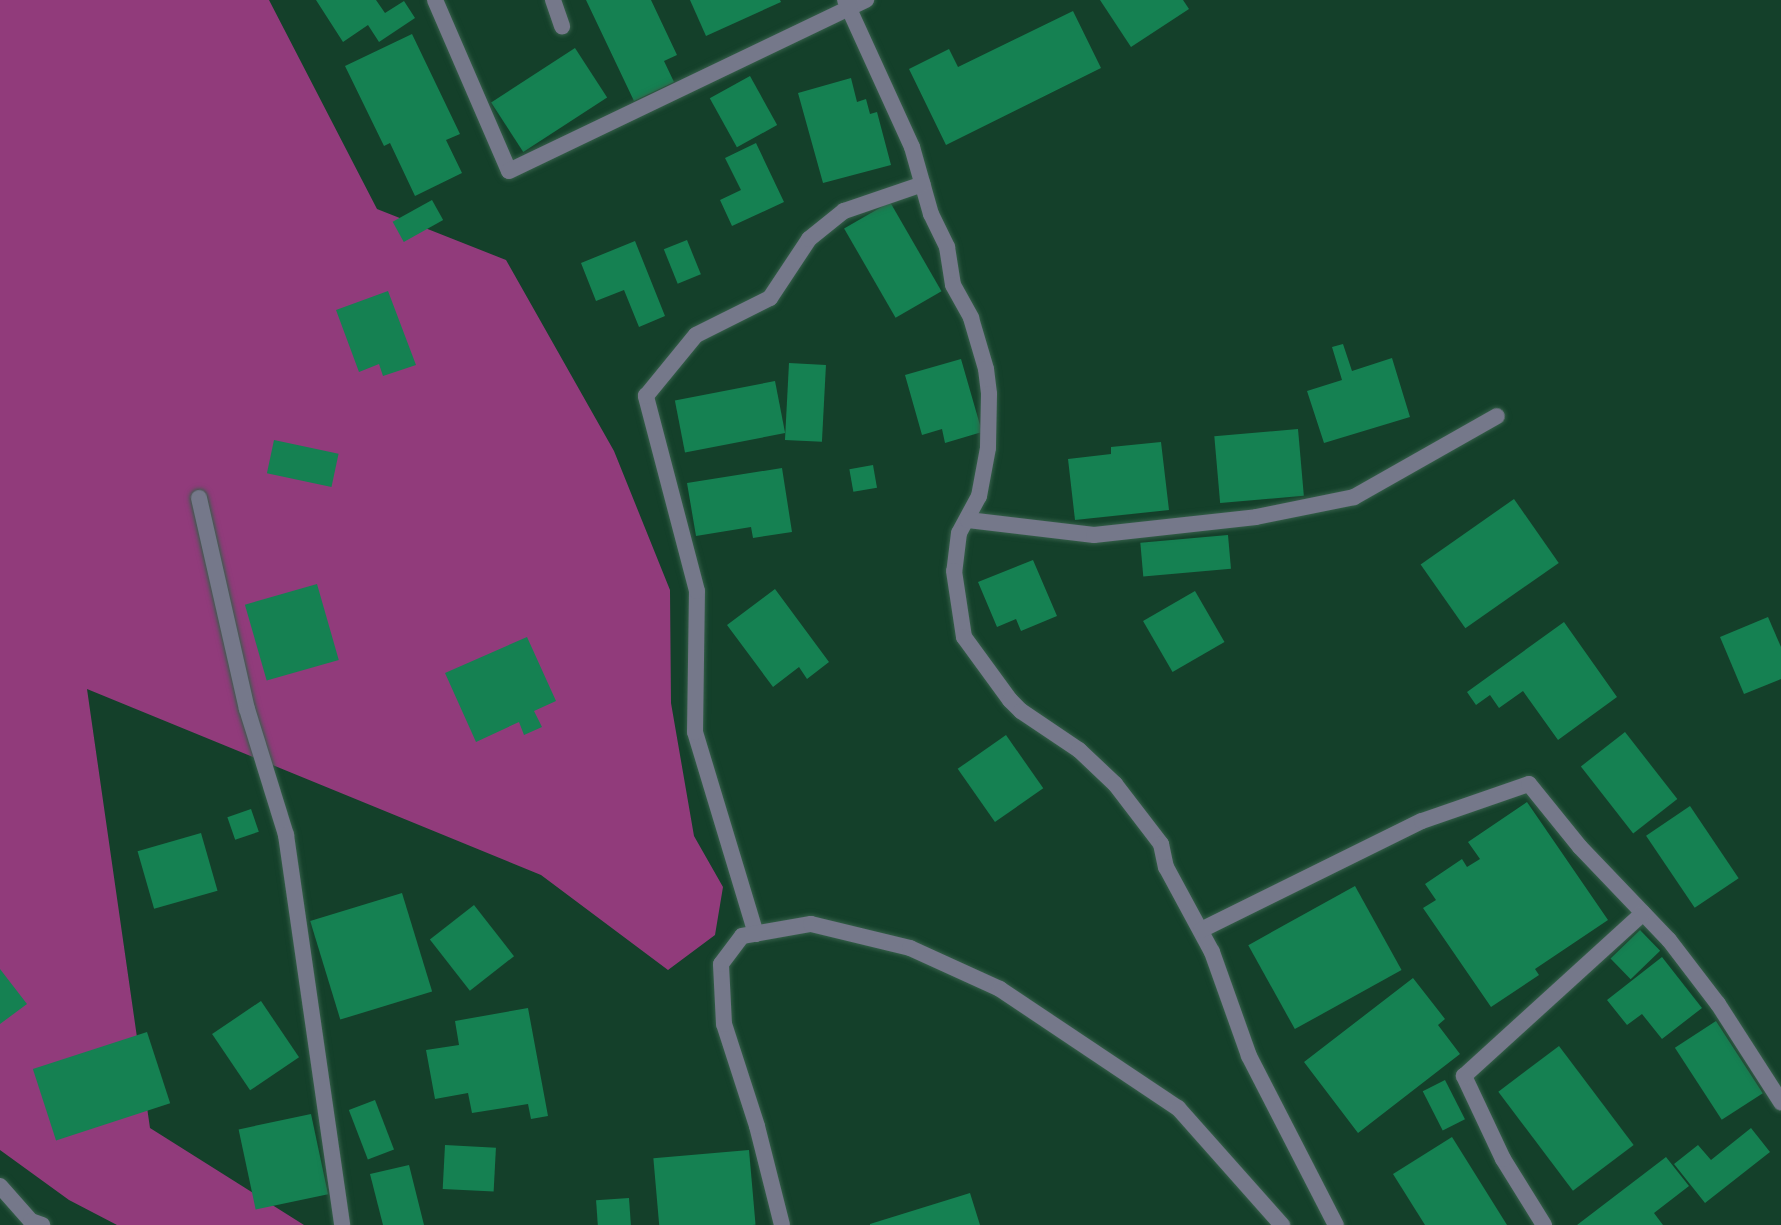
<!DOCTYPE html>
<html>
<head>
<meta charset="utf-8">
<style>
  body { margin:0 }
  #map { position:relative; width:1781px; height:1225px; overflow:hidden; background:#14402a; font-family:Overpass,sans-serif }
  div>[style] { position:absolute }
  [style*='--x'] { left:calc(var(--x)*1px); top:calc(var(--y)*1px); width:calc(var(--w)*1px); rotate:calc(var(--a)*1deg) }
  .green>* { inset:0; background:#913b7b }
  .building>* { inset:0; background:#158152; transform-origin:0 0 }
  .roads { filter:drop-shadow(0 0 2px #365f4a) drop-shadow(0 0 2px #365f4a) }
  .minor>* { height:16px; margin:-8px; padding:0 8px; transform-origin:8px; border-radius:8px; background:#75788a }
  span { translate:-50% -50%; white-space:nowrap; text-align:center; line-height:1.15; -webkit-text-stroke:7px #073620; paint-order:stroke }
</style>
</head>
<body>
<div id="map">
  <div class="green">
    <div style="clip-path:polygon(0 0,269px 0,377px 209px,506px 260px,614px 451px,670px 590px,671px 703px,694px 836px,723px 887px,715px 935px,668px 970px,541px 875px,87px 689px,150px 1128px,304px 1225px,117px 1225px,69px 1200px,0 1150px)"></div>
  </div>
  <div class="building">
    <div style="clip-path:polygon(316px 0,376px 0,385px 13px,404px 1px,415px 18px,379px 42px,368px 25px,343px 42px)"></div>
    <div style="clip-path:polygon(586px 0,651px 0,677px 55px,664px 61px,674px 82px,634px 101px)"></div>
    <div style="clip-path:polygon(690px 0,780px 0,781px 2px,706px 36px)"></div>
    <div style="clip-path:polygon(1100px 0,1183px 0,1189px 9px,1131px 47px)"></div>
    <div style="clip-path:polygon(1073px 11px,1101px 68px,946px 145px,909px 69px,949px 49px,958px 67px)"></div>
    <div style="clip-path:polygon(412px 34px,460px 134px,446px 140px,462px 173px,415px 196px,390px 143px,384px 146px,345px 66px)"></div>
    <div style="left:575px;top:48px;width:59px;height:100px;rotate:57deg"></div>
    <div style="left:750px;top:76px;width:56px;height:46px;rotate:61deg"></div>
    <div style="clip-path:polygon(851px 78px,857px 102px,866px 99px,870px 114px,877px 112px,891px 165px,823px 183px,798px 93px)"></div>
    <div style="clip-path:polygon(756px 143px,784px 202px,732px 226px,720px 200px,741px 190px,725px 158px)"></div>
    <div style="left:432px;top:200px;width:23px;height:45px;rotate:61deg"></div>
    <div style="left:890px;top:202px;width:103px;height:53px;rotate:60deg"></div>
    <div style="left:687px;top:240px;width:37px;height:25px;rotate:68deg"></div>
    <div style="clip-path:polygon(635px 241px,665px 316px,639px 327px,624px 290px,596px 301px,581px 263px)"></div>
    <div style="clip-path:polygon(388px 291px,416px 365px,383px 376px,379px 364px,359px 372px,336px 310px)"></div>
    <div style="clip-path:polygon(1343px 344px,1352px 371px,1392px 358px,1410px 417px,1324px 443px,1307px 391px,1342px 380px,1332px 347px)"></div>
    <div style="clip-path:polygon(961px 359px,982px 432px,945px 443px,942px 429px,922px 435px,905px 375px)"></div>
    <div style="left:789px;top:363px;width:37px;height:77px;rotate:3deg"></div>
    <div style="left:775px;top:381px;width:53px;height:102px;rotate:79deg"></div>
    <div style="left:1298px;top:429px;width:67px;height:84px;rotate:85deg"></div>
    <div style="left:274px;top:440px;width:66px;height:34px;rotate:12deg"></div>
    <div style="clip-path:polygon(1161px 442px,1169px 510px,1075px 520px,1068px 459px,1111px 454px,1111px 447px)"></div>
    <div style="left:873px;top:465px;width:23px;height:24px;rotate:80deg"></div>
    <div style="clip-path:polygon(782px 468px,792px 532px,753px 538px,751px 527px,696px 536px,687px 483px)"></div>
    <div style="left:1514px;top:499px;width:78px;height:114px;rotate:55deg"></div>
    <div style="left:1228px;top:535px;width:34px;height:88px;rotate:85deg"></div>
    <div style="clip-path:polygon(1033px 560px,1057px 616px,1021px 631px,1016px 619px,997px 627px,978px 582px)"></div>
    <div style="left:317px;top:584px;width:79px;height:75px;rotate:74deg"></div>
    <div style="clip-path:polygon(775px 589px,829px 662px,807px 679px,799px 667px,773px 687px,727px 625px)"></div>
    <div style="left:1195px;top:591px;width:59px;height:60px;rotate:60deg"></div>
    <div style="clip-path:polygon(1768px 617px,1781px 647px,1781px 679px,1744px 694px,1720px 637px)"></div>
    <div style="clip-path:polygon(1564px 622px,1617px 697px,1558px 740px,1523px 691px,1499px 708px,1490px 695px,1476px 705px,1467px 692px)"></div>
    <div style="clip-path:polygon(527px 637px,556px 701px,534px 711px,542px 727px,524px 735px,519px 722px,476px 742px,445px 673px)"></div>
    <div style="left:1625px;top:732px;width:85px;height:56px;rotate:52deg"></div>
    <div style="left:1006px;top:735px;width:65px;height:59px;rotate:55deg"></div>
    <div style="clip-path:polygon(1527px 802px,1608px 920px,1535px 969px,1539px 975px,1491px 1007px,1423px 908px,1436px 900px,1425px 884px,1462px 859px,1467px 867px,1480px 859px,1468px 842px)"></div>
    <div style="left:1690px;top:806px;width:87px;height:53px;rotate:56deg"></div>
    <div style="left:251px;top:809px;width:24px;height:25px;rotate:71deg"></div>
    <div style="left:201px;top:833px;width:60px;height:66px;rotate:74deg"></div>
    <div style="left:1355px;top:886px;width:96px;height:122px;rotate:61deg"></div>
    <div style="left:402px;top:893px;width:103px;height:96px;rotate:73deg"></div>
    <div style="left:474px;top:905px;width:65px;height:56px;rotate:52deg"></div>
    <div style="left:1640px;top:930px;width:29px;height:41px;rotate:46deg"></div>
    <div style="clip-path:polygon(1662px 957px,1702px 1008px,1662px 1039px,1642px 1014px,1627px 1025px,1607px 1000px)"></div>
    <div style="clip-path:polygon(0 969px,27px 1004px,0 1024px)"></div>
    <div style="clip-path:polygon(1413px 978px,1445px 1019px,1438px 1025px,1460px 1054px,1358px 1133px,1304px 1062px)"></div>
    <div style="left:261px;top:1001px;width:68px;height:59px;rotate:56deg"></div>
    <div style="clip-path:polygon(528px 1008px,548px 1116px,531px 1119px,528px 1104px,472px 1113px,468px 1093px,435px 1099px,426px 1050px,459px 1045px,455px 1021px)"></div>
    <div style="left:1716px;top:1021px;width:86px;height:49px;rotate:57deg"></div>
    <div style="left:147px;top:1032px;width:75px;height:120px;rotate:72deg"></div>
    <div style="left:1559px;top:1046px;width:124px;height:76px;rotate:53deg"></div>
    <div style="left:1445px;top:1080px;width:44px;height:25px;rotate:63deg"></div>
    <div style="left:375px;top:1100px;width:53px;height:28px;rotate:69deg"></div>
    <div style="left:311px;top:1114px;width:82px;height:74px;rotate:78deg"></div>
    <div style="clip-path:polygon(1751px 1128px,1770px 1152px,1705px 1203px,1674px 1164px,1698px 1145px,1711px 1160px)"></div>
    <div style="clip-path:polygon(1452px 1137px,1507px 1225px,1425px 1225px,1393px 1174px)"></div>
    <div style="left:445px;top:1145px;width:51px;height:44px;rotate:3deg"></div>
    <div style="left:749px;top:1150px;width:75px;height:96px;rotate:85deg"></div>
    <div style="clip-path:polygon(1666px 1157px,1689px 1186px,1654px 1213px,1663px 1225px,1577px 1225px)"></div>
    <div style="clip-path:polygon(409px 1165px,424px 1225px,383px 1225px,370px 1174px)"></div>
    <div style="clip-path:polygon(970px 1193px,980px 1225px,870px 1225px,870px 1224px)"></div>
    <div style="left:629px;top:1198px;width:27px;height:33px;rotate:86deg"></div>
  </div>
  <div class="roads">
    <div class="minor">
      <div style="--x:435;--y:0;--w:186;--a:66.6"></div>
      <div style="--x:509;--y:171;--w:396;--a:-25.6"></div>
      <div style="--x:553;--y:0;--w:28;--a:71"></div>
      <div style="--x:845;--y:0;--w:162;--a:65.5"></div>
      <div style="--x:912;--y:147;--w:70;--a:74.2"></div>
      <div style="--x:931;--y:214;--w:37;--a:64"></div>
      <div style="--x:947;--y:247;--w:38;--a:81"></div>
      <div style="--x:953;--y:285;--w:38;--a:61"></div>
      <div style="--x:971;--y:318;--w:53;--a:73.6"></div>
      <div style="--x:986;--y:369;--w:25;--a:83"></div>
      <div style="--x:989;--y:394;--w:54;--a:91.1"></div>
      <div style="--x:988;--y:448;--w:49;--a:100.6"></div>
      <div style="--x:979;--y:496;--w:42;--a:118.4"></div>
      <div style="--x:959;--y:533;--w:38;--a:97"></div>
      <div style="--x:954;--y:571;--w:67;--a:81.4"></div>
      <div style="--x:964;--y:637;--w:78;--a:53.9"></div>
      <div style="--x:1010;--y:700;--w:16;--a:45"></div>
      <div style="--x:1021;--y:711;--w:70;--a:33.9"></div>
      <div style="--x:1079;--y:750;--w:50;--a:43.4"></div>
      <div style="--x:1115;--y:784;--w:76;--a:52.5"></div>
      <div style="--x:1161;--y:844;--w:24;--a:78"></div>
      <div style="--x:1166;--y:867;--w:97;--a:61.6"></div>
      <div style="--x:1212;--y:952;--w:110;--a:70.4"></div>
      <div style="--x:1249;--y:1056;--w:190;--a:62.8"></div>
      <div style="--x:199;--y:498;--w:216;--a:77.2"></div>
      <div style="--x:247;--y:709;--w:132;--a:72.8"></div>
      <div style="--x:286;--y:835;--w:394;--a:81.8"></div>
      <div style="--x:968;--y:520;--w:127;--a:6.8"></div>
      <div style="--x:1094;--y:535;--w:163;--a:-6.3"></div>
      <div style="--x:1256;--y:517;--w:100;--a:-11.5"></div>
      <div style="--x:1354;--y:497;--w:164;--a:-29.5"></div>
      <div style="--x:1201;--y:930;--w:246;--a:-26.3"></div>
      <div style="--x:1422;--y:821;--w:113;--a:-19.1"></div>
      <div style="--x:1529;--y:784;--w:81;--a:51"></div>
      <div style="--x:1580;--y:847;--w:129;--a:46.3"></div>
      <div style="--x:1669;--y:940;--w:81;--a:52.6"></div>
      <div style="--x:1718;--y:1004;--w:117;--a:57.3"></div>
      <div style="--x:756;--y:934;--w:211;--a:-106.8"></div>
      <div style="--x:695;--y:732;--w:141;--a:-89.2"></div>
      <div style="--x:697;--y:591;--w:202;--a:-104.7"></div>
      <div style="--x:646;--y:396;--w:79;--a:-50.7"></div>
      <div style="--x:696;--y:335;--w:83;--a:-26.6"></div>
      <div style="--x:770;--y:298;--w:71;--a:-56.5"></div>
      <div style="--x:809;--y:239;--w:45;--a:-38.7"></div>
      <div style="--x:844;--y:211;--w:83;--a:-18.9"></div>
      <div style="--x:0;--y:1186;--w:47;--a:48.5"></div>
      <div style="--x:31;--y:1221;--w:12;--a:20"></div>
      <div style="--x:782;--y:1225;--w:102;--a:-104.2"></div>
      <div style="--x:757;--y:1126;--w:107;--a:-107.9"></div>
      <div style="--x:724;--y:1024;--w:60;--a:-92.9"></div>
      <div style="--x:721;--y:964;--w:35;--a:-53"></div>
      <div style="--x:742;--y:936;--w:70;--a:-9.9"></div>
      <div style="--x:811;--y:924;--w:102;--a:13.6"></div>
      <div style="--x:910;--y:948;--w:99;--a:24.5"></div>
      <div style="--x:1000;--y:989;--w:214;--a:33.8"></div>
      <div style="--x:1178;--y:1108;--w:157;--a:48.4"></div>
      <div style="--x:1544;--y:1225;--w:78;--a:-121.8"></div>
      <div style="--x:1503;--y:1159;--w:92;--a:-115.2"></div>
      <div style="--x:1464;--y:1076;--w:242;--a:-42.3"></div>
    </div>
  </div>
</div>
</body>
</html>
